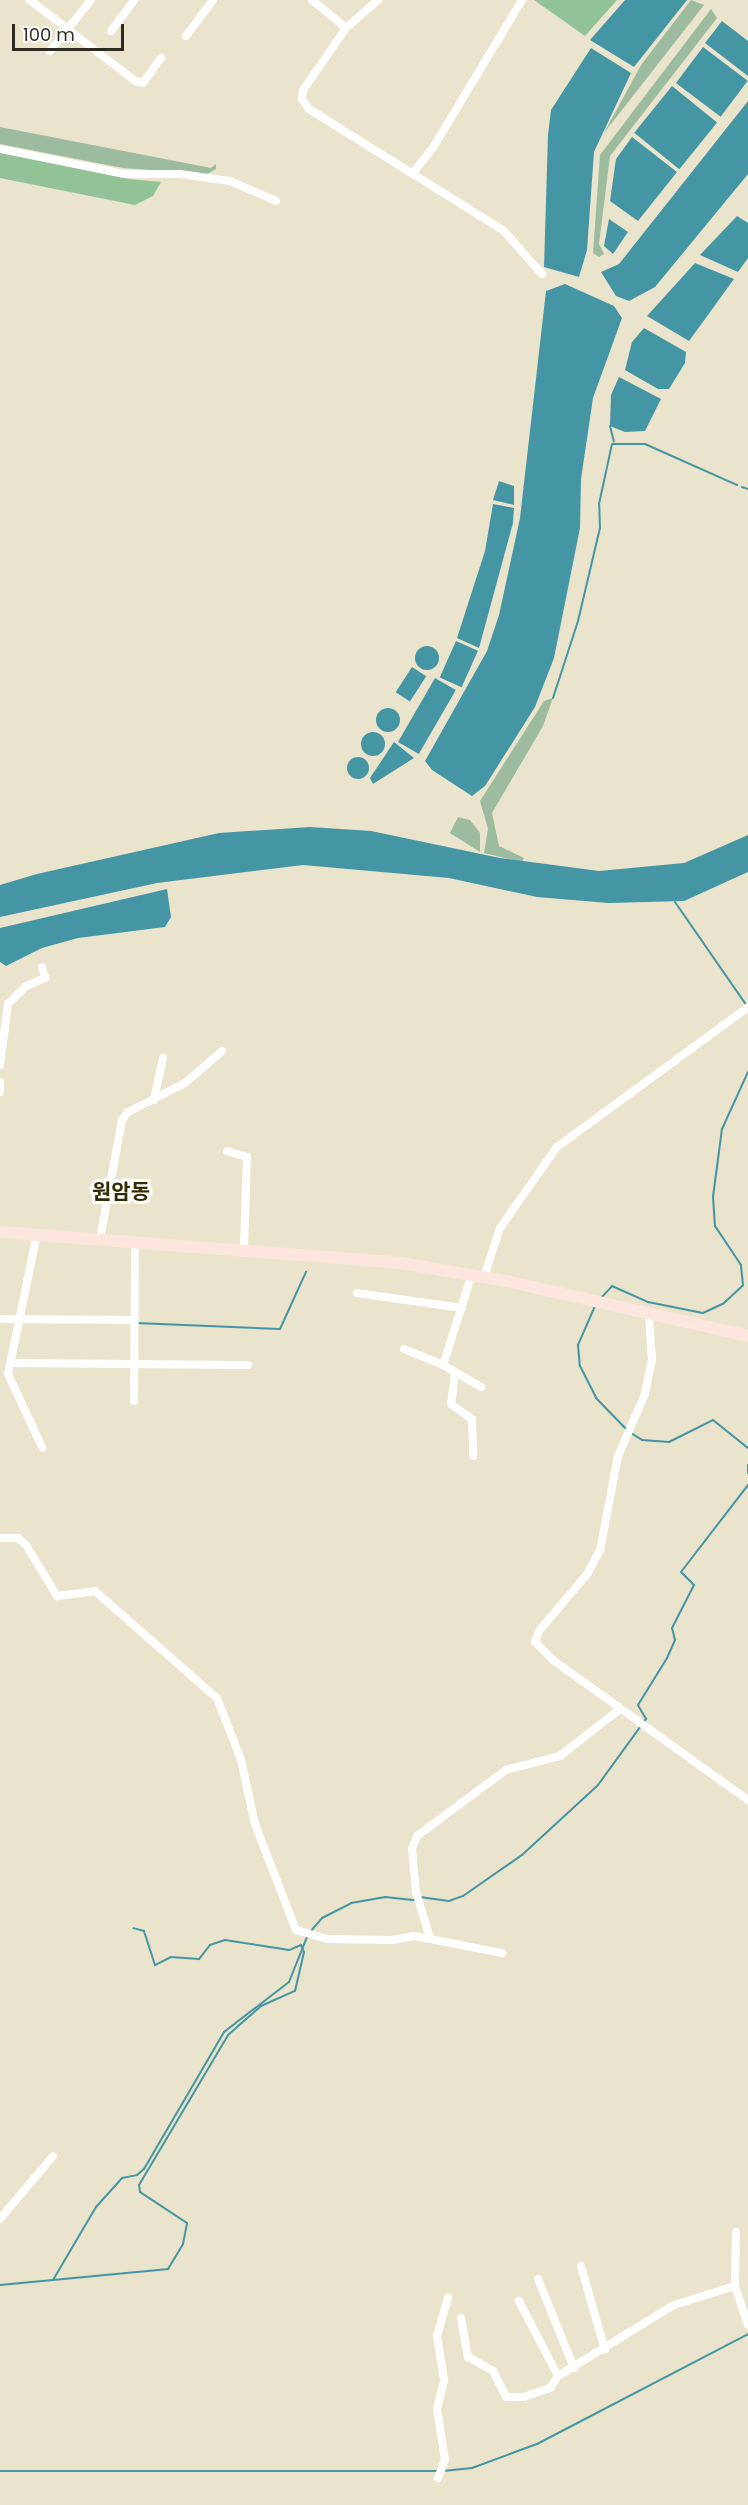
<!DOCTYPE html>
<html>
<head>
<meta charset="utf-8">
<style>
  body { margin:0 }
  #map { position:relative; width:748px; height:2505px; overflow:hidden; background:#eae4cd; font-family:Poppins,"Noto Sans KR",sans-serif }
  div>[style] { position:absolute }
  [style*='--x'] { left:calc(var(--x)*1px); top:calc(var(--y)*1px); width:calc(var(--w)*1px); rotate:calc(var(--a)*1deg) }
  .green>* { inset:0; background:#9cbb9f }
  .forest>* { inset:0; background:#91c397 }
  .water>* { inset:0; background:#4496a4; transform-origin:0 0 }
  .round { border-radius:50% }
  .stream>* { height:2px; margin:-1px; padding:0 1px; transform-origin:1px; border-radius:1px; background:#4496a4 }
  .street>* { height:8px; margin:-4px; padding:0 4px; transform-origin:4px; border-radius:4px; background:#fff }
  .secondary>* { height:12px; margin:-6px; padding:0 6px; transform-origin:6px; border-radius:6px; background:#fde6de }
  span { translate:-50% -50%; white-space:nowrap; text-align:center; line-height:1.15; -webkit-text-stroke:6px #fff; paint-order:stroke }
  .quarter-label { font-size:21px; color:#332c01; font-weight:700 }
  .scale { position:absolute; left:12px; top:24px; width:112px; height:27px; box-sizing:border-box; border:3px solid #2c2a21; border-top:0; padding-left:8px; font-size:18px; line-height:21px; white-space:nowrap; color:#2c2a21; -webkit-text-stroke:4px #fff; paint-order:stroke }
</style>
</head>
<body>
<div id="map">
  <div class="green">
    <div style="clip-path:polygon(691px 0,704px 5px,604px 133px,641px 65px)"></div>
    <div style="clip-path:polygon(711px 9px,717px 18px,610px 156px,599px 244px,604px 254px,599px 257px,593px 253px,600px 155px)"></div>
    <div style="clip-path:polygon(0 127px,211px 168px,216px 164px,216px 169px,207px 174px,123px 168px,0 144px)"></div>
    <div style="clip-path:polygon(553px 698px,543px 726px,492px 813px,499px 846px,524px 858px,522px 862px,484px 853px,488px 829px,480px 801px,544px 701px)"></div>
    <div style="clip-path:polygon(458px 817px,470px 820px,480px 833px,480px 852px,450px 833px)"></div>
  </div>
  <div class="forest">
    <div style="clip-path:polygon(534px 0,617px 0,585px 36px)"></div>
    <div style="clip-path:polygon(0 152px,129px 179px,161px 182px,153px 196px,135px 205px,0 178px)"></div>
  </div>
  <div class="water">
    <div style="clip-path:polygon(625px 0,687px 0,634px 67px,590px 40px)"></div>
    <div style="clip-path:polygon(722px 21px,748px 41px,748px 76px,705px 43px)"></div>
    <div style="left:703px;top:47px;width:56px;height:45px;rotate:37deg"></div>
    <div style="clip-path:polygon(591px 48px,631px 73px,594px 152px,587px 250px,579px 277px,544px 267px,548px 135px,551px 110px)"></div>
    <div style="left:672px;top:86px;width:58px;height:60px;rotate:39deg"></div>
    <div style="clip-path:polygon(748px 101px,748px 174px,655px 287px,629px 301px,616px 296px,601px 272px,619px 264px)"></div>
    <div style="clip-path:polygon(632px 137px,677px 172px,638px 221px,610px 201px,616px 159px)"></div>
    <div style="clip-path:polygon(737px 216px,748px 223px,748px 258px,738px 272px,700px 255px)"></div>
    <div style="clip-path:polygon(609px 219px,628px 232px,613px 254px,604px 246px)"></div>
    <div style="clip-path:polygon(695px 263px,734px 279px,689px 341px,647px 316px)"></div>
    <div style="clip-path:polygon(565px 284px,614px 306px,622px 318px,593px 398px,581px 479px,580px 528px,554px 658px,535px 707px,485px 786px,472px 796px,432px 770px,425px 761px,487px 651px,499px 615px,520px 518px,546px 291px)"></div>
    <div style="clip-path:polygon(644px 328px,686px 352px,685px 363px,669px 389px,658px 389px,625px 370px,632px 342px)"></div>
    <div style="clip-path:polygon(619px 377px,661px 399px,645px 431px,625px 432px,610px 426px,611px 395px)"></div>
    <div style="clip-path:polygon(499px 481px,514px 486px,514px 505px,493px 500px)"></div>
    <div style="clip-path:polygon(493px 504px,514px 508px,513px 523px,479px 648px,457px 638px,485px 551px)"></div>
    <div style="left:456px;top:641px;width:24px;height:40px;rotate:24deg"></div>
    <div class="round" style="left:415px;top:646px;width:24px;height:24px"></div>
    <div style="left:412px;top:667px;width:17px;height:30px;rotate:33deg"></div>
    <div style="left:435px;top:678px;width:24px;height:74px;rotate:30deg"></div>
    <div class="round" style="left:376px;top:708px;width:24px;height:24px"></div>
    <div class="round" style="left:361px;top:732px;width:24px;height:24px"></div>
    <div style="clip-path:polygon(394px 742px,414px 758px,373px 784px,370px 778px)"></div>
    <div class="round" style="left:347px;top:757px;width:22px;height:22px"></div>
    <div style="clip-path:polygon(310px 827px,371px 831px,500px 858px,599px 871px,684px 863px,748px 835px,748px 872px,684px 901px,608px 903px,537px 897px,449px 878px,303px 865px,157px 883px,0 917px,0 885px,37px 874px,219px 833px)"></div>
    <div style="clip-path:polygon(167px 889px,171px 917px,165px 927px,78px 938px,42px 948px,6px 966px,0 962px,0 928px)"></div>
  </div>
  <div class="stream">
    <div style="--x:610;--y:426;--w:16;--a:76"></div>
    <div style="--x:742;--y:487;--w:6;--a:18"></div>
    <div style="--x:553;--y:698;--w:81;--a:-72"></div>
    <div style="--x:578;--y:621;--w:96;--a:-76.7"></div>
    <div style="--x:600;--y:528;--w:24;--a:-92"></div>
    <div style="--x:599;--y:504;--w:61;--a:-77.8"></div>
    <div style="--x:612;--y:444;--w:33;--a:0"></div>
    <div style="--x:645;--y:444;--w:101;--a:24"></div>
    <div style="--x:675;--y:902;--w:126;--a:55.3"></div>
    <div style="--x:600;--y:1299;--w:18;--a:-47"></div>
    <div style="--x:612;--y:1286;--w:39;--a:24"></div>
    <div style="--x:648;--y:1302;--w:56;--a:11.3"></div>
    <div style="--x:703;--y:1313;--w:23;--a:-25"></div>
    <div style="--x:724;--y:1303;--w:26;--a:-43"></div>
    <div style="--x:743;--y:1285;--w:20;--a:-96"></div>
    <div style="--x:741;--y:1265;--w:47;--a:-123.7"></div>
    <div style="--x:715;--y:1226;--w:29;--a:-94"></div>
    <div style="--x:713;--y:1197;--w:69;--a:-82.5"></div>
    <div style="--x:722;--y:1129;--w:63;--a:-65.5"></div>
    <div style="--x:595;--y:1306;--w:43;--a:113.6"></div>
    <div style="--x:578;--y:1345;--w:21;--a:85"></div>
    <div style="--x:580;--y:1366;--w:36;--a:63"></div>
    <div style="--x:596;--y:1398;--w:45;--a:45.9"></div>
    <div style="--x:136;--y:1323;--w:144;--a:2.4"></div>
    <div style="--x:280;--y:1329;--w:63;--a:-65.5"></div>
    <div style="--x:631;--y:1433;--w:13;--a:32"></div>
    <div style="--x:642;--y:1440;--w:27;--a:4"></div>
    <div style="--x:669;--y:1442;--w:49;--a:-26.6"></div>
    <div style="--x:713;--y:1420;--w:45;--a:38.7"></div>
    <div style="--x:748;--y:1465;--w:8;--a:90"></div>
    <div style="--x:420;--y:1897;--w:29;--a:8"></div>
    <div style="--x:449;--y:1901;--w:15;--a:-20"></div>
    <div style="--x:463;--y:1896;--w:72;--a:-34.8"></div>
    <div style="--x:522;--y:1855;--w:103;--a:-42.6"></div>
    <div style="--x:598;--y:1785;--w:82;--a:-54"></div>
    <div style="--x:646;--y:1719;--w:16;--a:-120"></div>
    <div style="--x:638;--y:1705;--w:55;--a:-58.3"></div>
    <div style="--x:667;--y:1658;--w:20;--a:-66"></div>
    <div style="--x:675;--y:1640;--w:12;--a:-104"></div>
    <div style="--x:672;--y:1628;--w:48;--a:-62.9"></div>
    <div style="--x:694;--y:1585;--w:18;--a:-135"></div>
    <div style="--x:681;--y:1572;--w:110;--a:-52.4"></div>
    <div style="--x:310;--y:1932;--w:18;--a:-49"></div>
    <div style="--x:322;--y:1918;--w:33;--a:-27"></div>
    <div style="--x:351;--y:1903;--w:35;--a:-10"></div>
    <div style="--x:385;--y:1897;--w:30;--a:6"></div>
    <div style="--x:53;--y:2280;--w:116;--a:-5.5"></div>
    <div style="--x:168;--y:2269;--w:29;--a:-59"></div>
    <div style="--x:183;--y:2244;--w:21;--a:-79"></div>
    <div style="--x:187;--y:2223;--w:56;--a:-146.6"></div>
    <div style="--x:140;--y:2192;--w:7;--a:-98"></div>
    <div style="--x:139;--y:2185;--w:174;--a:-59.3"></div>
    <div style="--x:228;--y:2035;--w:44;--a:-41.3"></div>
    <div style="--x:261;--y:2006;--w:37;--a:-24"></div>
    <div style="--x:295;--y:1991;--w:40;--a:-77"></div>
    <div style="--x:304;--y:1952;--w:8;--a:-113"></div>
    <div style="--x:301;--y:1945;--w:13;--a:157"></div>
    <div style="--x:289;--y:1950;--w:65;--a:-171.1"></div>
    <div style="--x:225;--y:1940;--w:16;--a:162"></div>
    <div style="--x:210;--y:1945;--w:18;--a:128"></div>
    <div style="--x:199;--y:1959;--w:28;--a:-176"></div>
    <div style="--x:171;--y:1957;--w:18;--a:153"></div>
    <div style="--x:155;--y:1965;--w:36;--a:-108"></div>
    <div style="--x:144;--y:1931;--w:11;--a:-165"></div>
    <div style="--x:0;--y:2285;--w:53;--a:-5.4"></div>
    <div style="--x:53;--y:2280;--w:85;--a:-59.5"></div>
    <div style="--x:96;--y:2207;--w:39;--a:-48"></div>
    <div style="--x:122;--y:2178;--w:15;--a:-11"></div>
    <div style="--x:137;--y:2175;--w:9;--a:-41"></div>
    <div style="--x:144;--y:2169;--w:159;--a:-59.7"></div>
    <div style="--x:224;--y:2032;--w:82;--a:-37.6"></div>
    <div style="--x:289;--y:1982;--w:48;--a:-68.2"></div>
    <div style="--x:0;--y:2471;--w:438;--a:0"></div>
    <div style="--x:443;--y:2471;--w:29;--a:-6"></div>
    <div style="--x:472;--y:2468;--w:69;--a:-20.3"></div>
    <div style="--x:537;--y:2444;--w:238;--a:-27.5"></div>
  </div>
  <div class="street">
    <div style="--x:30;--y:0;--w:133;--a:37.6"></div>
    <div style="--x:135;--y:81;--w:8;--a:14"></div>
    <div style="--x:143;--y:83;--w:31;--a:-54"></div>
    <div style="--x:312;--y:0;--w:44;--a:39.5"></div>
    <div style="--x:346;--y:28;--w:75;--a:124.7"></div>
    <div style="--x:303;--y:90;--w:9;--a:96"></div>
    <div style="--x:302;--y:99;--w:12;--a:55"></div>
    <div style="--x:309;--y:109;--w:229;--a:32"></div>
    <div style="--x:503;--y:230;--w:59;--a:48.4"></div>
    <div style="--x:346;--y:28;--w:43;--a:-41.2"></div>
    <div style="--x:111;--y:31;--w:39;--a:-53"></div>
    <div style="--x:186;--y:36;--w:45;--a:-53.1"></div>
    <div style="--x:50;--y:51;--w:65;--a:-51.2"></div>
    <div style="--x:0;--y:149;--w:126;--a:11.4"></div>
    <div style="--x:124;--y:174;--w:56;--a:0"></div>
    <div style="--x:180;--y:174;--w:50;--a:8"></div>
    <div style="--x:230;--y:181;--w:50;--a:23.5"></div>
    <div style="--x:413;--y:173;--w:34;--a:-52"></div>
    <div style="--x:434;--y:146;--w:170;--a:-58.9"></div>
    <div style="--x:0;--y:1065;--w:62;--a:-82.5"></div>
    <div style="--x:8;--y:1004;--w:25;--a:-45"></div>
    <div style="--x:26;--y:986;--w:21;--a:-23"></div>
    <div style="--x:45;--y:978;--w:11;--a:-105"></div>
    <div style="--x:0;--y:1082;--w:10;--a:90"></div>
    <div style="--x:154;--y:1100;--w:43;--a:-77.9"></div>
    <div style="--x:227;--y:1151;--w:21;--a:17"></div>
    <div style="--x:247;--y:1157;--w:92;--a:91.9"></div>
    <div style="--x:37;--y:1234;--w:143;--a:101.7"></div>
    <div style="--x:8;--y:1374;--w:81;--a:65"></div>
    <div style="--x:100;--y:1239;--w:121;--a:-79.5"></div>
    <div style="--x:122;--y:1120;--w:10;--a:-53"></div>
    <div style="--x:128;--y:1112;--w:64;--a:-27"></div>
    <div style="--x:185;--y:1083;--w:49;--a:-40.9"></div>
    <div style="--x:484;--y:1277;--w:52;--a:-71.9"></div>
    <div style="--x:500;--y:1228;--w:99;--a:-54.9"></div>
    <div style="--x:557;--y:1147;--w:237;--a:-36.2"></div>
    <div style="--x:357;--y:1293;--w:106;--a:8.1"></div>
    <div style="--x:649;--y:1316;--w:44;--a:86.1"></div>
    <div style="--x:652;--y:1360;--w:35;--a:102"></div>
    <div style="--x:645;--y:1394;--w:68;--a:113.5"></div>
    <div style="--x:618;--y:1456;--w:96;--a:100.8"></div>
    <div style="--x:600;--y:1550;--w:26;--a:118"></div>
    <div style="--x:588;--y:1573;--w:76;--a:130.2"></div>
    <div style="--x:539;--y:1631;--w:12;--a:110"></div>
    <div style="--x:535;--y:1642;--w:25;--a:45"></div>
    <div style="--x:553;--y:1660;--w:240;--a:35.7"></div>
    <div style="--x:0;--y:1319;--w:135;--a:0.4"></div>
    <div style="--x:404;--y:1349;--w:42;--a:22.3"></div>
    <div style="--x:443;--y:1365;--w:44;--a:30.1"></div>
    <div style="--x:11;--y:1363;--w:237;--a:0.5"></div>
    <div style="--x:443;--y:1365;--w:96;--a:-72.3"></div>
    <div style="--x:455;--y:1373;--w:31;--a:97"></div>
    <div style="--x:451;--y:1404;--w:26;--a:36"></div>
    <div style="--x:472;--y:1419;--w:37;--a:88"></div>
    <div style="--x:134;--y:1401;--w:159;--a:-89.6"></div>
    <div style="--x:0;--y:1538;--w:18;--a:0"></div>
    <div style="--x:18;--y:1538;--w:11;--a:41"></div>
    <div style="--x:26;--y:1545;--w:60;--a:58.7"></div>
    <div style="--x:57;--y:1596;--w:38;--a:-7"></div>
    <div style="--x:95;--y:1591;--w:162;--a:41.3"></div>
    <div style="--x:217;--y:1698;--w:66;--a:68.8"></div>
    <div style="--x:241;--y:1760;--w:66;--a:77.7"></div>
    <div style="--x:255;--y:1824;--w:114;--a:68.9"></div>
    <div style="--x:296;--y:1930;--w:32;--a:16"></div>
    <div style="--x:327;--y:1939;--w:65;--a:0.9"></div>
    <div style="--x:392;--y:1940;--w:23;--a:-10"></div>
    <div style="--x:415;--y:1936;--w:89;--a:11.1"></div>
    <div style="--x:430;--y:1938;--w:48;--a:-106.9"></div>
    <div style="--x:416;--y:1892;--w:43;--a:-95.3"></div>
    <div style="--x:412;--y:1849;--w:14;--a:-69"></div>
    <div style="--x:417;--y:1836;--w:111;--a:-36.6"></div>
    <div style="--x:506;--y:1770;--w:56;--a:-14.5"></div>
    <div style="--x:560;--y:1756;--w:76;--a:-38.1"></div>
    <div style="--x:0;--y:2219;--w:82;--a:-49.9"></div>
    <div style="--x:736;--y:2232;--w:54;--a:91.1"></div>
    <div style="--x:735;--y:2286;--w:41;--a:71.6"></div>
    <div style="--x:581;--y:2266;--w:87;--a:74.1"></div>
    <div style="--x:538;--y:2279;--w:96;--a:68"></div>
    <div style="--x:461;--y:2318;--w:40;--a:80"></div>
    <div style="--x:468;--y:2357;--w:29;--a:29"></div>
    <div style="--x:493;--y:2371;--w:29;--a:63"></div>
    <div style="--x:506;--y:2397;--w:18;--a:0"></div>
    <div style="--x:524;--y:2397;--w:28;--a:-19"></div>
    <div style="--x:550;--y:2388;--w:14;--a:-56"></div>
    <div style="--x:558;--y:2376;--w:85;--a:-117.5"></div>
    <div style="--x:558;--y:2376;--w:136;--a:-31.5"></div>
    <div style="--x:674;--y:2305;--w:64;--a:-17.3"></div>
    <div style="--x:438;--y:2478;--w:19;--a:-69"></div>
    <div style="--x:445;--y:2460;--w:52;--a:-98.9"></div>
    <div style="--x:437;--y:2409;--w:30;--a:-76"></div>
    <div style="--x:444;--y:2380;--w:45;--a:-99"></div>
    <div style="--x:437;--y:2336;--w:40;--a:-74"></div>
  </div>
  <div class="secondary">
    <div style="--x:0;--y:1232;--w:402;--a:4.4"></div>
    <div style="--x:401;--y:1263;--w:107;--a:9.7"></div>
    <div style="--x:506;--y:1281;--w:248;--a:12.8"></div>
  </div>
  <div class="quarter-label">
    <span style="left:121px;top:1192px">원암동</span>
  </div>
  <div class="scale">100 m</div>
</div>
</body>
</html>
